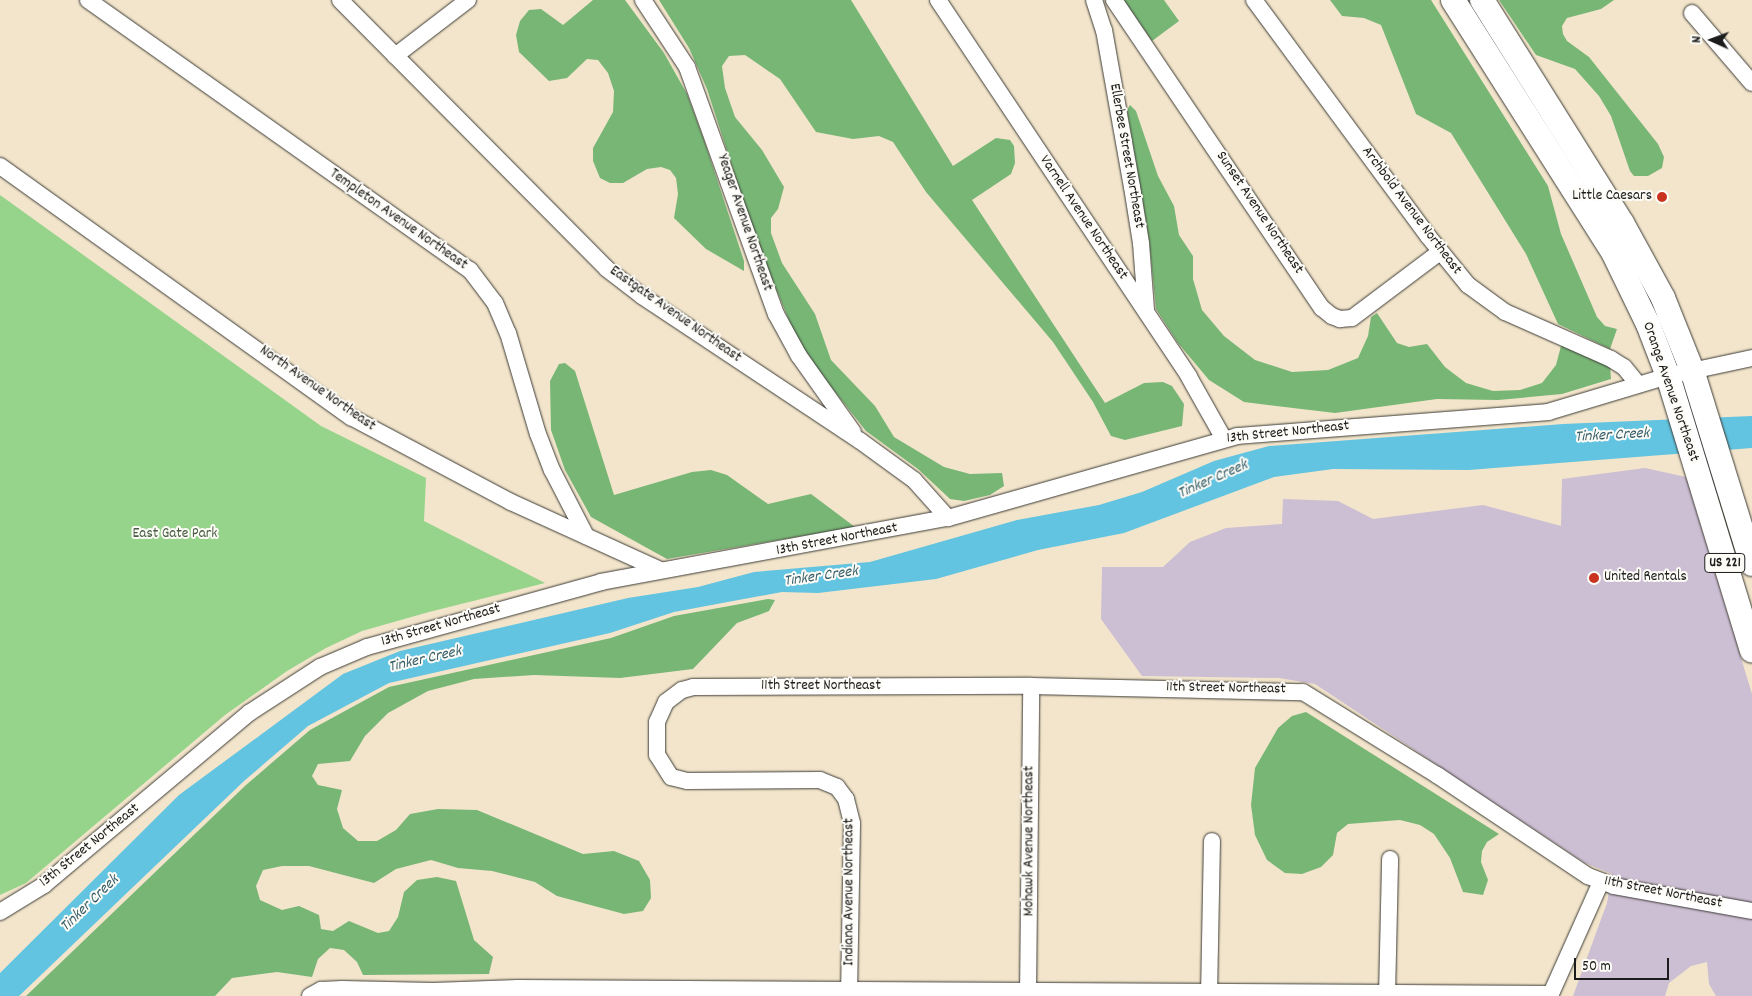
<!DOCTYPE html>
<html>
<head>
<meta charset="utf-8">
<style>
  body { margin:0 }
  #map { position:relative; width:1752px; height:996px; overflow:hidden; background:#f2e5cb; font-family:Dekko,sans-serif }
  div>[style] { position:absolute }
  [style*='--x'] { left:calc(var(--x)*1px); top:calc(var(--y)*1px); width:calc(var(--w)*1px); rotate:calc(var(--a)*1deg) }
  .industrial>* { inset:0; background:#ccbed3 }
  .green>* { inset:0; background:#95d48a }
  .forest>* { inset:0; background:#78b676 }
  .water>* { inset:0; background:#62c4e0 }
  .roads { filter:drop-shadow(0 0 1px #3c3a36) drop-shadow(0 0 1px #3c3a36) }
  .minor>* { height:16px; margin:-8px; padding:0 8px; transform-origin:8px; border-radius:8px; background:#fff }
  .highway>* { height:24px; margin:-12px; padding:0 12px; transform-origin:12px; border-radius:12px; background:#fff }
  .dots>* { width:14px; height:14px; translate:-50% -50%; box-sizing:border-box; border:2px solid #fdfcf7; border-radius:50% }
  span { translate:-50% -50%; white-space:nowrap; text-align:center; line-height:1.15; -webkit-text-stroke:4px #fdfcf7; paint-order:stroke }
  .shield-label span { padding:1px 4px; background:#fdfcf7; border:1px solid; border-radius:4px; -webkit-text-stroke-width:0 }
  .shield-label { font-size:14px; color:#1c1c1c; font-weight:700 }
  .street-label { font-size:15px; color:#1c1c1c }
  .poi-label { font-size:15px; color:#1c1c1c }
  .right { translate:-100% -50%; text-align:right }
  .left { translate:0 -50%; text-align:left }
  .park-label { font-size:15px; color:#465c42 }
  .water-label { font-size:16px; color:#385f6a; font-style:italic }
  .north { position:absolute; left:1687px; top:15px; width:50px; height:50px; -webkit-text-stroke:4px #fdfcf7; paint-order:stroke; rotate:272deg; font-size:14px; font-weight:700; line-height:20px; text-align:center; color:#1c1c1c }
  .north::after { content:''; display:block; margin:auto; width:18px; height:22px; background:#1c1c1c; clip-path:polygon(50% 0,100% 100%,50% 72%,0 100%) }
  .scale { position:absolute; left:1574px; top:958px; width:95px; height:22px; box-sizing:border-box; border:2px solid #1c1c1c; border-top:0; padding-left:6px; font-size:15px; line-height:18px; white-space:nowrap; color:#1c1c1c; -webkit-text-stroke:4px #fdfcf7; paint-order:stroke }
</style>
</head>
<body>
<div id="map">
  <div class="industrial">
    <div style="clip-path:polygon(1645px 468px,1686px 477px,1752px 694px,1752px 996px,1716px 996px,1709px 984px,1707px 962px,1691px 966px,1669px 983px,1665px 996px,1573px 996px,1607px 903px,1612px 874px,1585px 863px,1315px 684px,1279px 678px,1142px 676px,1101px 619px,1102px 567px,1163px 567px,1190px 542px,1226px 528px,1282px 524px,1283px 499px,1338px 501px,1373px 519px,1483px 505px,1561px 526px,1562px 479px)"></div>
  </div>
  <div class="green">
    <div style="clip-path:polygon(0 195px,321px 426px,426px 478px,424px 521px,545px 583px,429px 612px,362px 631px,326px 648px,287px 671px,225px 715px,26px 883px,0 895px)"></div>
  </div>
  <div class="forest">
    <div style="clip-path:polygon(593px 0,625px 0,664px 53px,687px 94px,704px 140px,744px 261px,744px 271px,706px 249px,674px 218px,678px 194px,676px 178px,670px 170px,661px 167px,647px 169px,623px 183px,610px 183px,600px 178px,593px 161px,593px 148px,613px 112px,614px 91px,608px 73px,598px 60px,587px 59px,567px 78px,549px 81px,519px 52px,516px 35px,520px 21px,529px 10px,541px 9px,563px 25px)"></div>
    <div style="clip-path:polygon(659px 0,851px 0,953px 166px,996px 138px,1010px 140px,1014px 146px,1015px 163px,1011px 174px,972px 200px,1105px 403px,1144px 383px,1163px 382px,1172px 386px,1184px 404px,1182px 426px,1125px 440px,1111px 436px,1093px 402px,1053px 342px,926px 192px,893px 142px,879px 136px,853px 139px,816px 132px,780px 79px,745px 55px,729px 56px,722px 66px,725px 88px,735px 117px,762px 150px,784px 187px,778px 209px,771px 218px,771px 233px,782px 263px,815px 314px,831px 360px,875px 406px,894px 437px,944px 467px,970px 474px,1002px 473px,1004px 486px,990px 495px,964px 501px,950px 499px,918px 469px,866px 431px,813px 364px,793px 330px,755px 237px,707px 89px,689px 48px)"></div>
    <div style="clip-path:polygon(1124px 0,1164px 0,1179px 21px,1152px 41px)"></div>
    <div style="clip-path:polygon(1330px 0,1431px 0,1548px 186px,1561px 234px,1597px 317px,1605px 326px,1617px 329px,1610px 349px,1558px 324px,1526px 254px,1451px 133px,1416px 114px,1381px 25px,1364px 18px,1342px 16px)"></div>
    <div style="clip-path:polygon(1499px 0,1614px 0,1601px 9px,1567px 18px,1562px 26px,1563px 34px,1567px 41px,1589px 57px,1658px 144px,1664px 157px,1662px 168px,1648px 176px,1634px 176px,1630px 171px,1611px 116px,1599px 96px,1575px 69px,1536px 55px)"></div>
    <div style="clip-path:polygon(1130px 105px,1136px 111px,1158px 176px,1174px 206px,1179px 235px,1193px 256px,1193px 279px,1202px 310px,1224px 336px,1255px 360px,1292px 372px,1328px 370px,1358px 358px,1368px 336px,1371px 317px,1377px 313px,1397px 343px,1409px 347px,1427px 344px,1445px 367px,1466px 383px,1493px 391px,1520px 390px,1542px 383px,1556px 365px,1561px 346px,1567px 345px,1610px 365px,1611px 379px,1562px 394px,1498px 400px,1437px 399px,1335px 413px,1244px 402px,1209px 380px,1178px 343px,1156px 309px,1149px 239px,1127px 110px)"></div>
    <div style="clip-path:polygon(565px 363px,575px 371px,614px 495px,692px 472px,711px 470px,727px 475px,768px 504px,811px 494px,855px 527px,667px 559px,591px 517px,565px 470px,551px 430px,550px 381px,559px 364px)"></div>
    <div style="clip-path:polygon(768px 599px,775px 600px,769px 611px,737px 623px,693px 669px,620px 678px,534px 675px,474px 679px,428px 691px,388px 713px,365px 736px,350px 761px,318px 764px,312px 776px,318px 785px,342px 790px,337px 809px,343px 828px,358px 841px,377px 841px,396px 830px,410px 814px,438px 809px,477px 810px,583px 854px,614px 851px,639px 861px,650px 880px,651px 898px,643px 911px,624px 914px,557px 896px,535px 882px,492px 871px,458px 868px,431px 860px,396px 869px,374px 883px,309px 866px,282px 866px,263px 870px,256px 886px,260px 900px,282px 910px,299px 906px,319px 915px,321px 929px,333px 931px,349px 921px,378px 933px,389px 931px,398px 917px,404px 892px,417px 880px,437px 877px,456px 881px,474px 940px,493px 957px,489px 974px,363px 975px,357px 962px,344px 950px,330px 948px,318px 959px,312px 977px,277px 972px,232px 978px,215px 996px,26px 996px,246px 785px,310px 730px,389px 687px,611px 638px,674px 616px)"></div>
    <div style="clip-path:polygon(1306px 712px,1499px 834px,1487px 842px,1482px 851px,1481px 862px,1488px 880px,1483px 895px,1463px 892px,1450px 858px,1434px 834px,1420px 825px,1400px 820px,1348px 824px,1337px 833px,1333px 855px,1321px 867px,1302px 874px,1285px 873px,1267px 860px,1255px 835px,1251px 805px,1255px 768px,1278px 728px,1292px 716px)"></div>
  </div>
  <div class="water">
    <div style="clip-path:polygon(1752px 416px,1752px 448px,1469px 470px,1333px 469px,1274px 477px,1124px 533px,1038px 550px,936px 579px,818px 593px,782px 592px,674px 612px,610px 633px,389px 683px,308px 726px,244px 781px,19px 996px,0 996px,0 973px,179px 795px,343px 674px,400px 651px,628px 598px,698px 587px,754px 572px,870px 562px,1017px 520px,1099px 505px,1142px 492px,1214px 461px,1269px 446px,1563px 424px)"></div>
  </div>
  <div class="roads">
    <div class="minor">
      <div style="--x:88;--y:0;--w:468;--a:35.3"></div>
      <div style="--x:470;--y:270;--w:41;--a:52.9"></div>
      <div style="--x:495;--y:303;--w:33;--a:67"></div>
      <div style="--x:508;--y:333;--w:105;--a:73.5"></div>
      <div style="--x:538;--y:434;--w:39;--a:69"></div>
      <div style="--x:552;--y:470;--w:74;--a:62.7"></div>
      <div style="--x:340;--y:0;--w:379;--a:45.2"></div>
      <div style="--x:607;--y:269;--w:44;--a:37.6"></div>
      <div style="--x:642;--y:296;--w:260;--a:33.6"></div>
      <div style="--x:859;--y:440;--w:68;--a:36"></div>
      <div style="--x:914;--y:480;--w:51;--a:48.2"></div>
      <div style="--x:643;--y:0;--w:80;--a:56.7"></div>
      <div style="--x:687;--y:67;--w:263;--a:70.2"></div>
      <div style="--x:776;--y:314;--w:48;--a:61.3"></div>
      <div style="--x:799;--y:356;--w:93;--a:54.6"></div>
      <div style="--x:938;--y:0;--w:453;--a:56.3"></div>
      <div style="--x:1189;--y:377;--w:71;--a:60.6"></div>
      <div style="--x:1094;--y:0;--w:32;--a:72"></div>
      <div style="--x:1104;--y:30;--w:159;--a:79.9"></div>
      <div style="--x:1132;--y:187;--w:57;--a:80.9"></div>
      <div style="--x:1141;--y:243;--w:67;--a:85.7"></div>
      <div style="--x:1114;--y:0;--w:372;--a:56"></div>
      <div style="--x:1322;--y:308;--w:13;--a:39"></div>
      <div style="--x:1332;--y:316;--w:9;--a:21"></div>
      <div style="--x:1340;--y:319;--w:12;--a:-5"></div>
      <div style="--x:1352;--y:318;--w:110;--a:-36.9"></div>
      <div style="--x:1254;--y:0;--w:293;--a:53.6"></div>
      <div style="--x:1428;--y:236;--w:63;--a:50.8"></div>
      <div style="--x:1468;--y:285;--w:46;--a:36.1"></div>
      <div style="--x:1505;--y:312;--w:116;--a:23.9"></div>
      <div style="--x:1611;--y:359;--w:15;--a:32"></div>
      <div style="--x:1624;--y:367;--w:22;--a:51"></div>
      <div style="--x:1692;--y:13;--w:92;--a:49.4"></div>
      <div style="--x:395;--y:56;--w:92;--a:-37.5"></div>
      <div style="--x:0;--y:166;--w:432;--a:35.6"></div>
      <div style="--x:351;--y:417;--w:181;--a:28"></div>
      <div style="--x:511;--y:502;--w:164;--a:24.5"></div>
      <div style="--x:0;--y:912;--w:52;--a:-31.5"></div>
      <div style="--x:44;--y:885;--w:268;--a:-40"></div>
      <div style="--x:249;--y:713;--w:85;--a:-32.9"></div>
      <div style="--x:320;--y:667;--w:51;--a:-23.1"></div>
      <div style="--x:367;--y:647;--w:243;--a:-15.5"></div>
      <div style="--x:601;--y:582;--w:353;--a:-10.5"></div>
      <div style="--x:948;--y:518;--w:300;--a:-15.8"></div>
      <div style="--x:1237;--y:436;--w:312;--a:-4.4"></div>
      <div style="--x:1548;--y:412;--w:125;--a:-16.7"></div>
      <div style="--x:1668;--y:376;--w:86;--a:-12.1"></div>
      <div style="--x:310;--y:996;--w:13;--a:-29"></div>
      <div style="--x:321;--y:990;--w:21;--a:-3"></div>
      <div style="--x:342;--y:989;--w:91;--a:1.3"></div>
      <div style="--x:433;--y:991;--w:85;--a:-2"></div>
      <div style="--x:518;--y:988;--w:1033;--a:0.33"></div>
      <div style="--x:849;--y:996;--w:173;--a:-89"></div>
      <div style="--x:852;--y:823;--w:25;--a:-104"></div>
      <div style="--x:846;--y:799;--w:15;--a:-127"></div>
      <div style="--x:837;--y:787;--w:18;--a:-158"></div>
      <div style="--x:820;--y:780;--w:133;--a:179.6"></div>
      <div style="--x:687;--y:781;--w:16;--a:-166"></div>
      <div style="--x:671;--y:777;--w:26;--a:-122"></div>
      <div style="--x:657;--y:755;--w:33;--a:-90"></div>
      <div style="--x:657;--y:722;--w:22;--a:-66"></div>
      <div style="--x:666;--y:702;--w:20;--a:-37"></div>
      <div style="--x:682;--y:690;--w:11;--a:-15"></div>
      <div style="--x:693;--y:687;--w:338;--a:-0.2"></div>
      <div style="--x:1031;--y:686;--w:272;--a:1.3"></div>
      <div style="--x:1303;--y:692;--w:158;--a:31.8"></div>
      <div style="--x:1437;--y:775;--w:182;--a:33.8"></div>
      <div style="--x:1588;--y:876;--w:28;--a:21"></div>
      <div style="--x:1614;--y:886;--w:140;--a:10.3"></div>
      <div style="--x:1028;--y:996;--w:310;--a:-89.4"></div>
      <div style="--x:1209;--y:996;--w:155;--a:-88.9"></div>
      <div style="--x:1387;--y:996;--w:137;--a:-88.7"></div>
      <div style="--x:1550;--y:996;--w:125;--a:-65.9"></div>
    </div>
    <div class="highway">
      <div style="--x:1453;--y:0;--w:301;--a:57.6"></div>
      <div style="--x:1614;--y:254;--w:78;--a:64.1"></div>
      <div style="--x:1648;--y:324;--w:56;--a:69"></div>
      <div style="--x:1668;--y:376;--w:287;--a:73"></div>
      <div style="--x:1482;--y:0;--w:263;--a:57.9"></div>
      <div style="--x:1622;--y:223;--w:85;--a:61.3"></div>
      <div style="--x:1663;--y:298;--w:78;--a:68.1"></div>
      <div style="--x:1692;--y:370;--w:203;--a:72.8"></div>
    </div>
  </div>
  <div class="dots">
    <div style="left:1662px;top:197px;background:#c8321e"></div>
    <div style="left:1594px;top:578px;background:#c8321e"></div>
  </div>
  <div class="shield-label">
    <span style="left:1725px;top:563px">US 221</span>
  </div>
  <div class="street-label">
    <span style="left:1126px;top:156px;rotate:80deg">Ellerbee Street Northeast</span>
    <span style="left:1411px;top:211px;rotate:53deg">Archbold Avenue Northeast</span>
    <span style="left:1259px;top:213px;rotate:56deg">Sunset Avenue Northeast</span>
    <span style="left:1083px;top:218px;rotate:56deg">Varnell Avenue Northeast</span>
    <span style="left:398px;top:220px;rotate:35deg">Templeton Avenue Northeast</span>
    <span style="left:744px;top:223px;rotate:71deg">Yeager Avenue Northeast</span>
    <span style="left:675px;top:315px;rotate:35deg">Eastgate Avenue Northeast</span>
    <span style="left:317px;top:389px;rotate:35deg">North Avenue Northeast</span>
    <span style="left:1670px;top:392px;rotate:71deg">Orange Avenue Northeast</span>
    <span style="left:1288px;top:433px;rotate:-6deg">13th Street Northeast</span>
    <span style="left:837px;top:540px;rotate:-11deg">13th Street Northeast</span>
    <span style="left:441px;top:626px;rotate:-16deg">13th Street Northeast</span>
    <span style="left:821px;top:687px">11th Street Northeast</span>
    <span style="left:1226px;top:689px;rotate:1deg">11th Street Northeast</span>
    <span style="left:1030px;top:841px;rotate:-90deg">Mohawk Avenue Northeast</span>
    <span style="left:90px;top:846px;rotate:-39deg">13th Street Northeast</span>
    <span style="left:850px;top:892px;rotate:-90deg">Indiana Avenue Northeast</span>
    <span style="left:1663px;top:893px;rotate:11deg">11th Street Northeast</span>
  </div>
  <div class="poi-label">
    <span class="right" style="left:1652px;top:197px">Little Caesars</span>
    <span class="left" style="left:1604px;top:578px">United Rentals</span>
  </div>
  <div class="park-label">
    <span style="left:175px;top:535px">East Gate Park</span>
  </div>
  <div class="water-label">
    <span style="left:1612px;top:436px;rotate:-3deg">Tinker Creek</span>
    <span style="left:1213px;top:480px;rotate:-24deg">Tinker Creek</span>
    <span style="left:821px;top:577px;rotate:-8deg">Tinker Creek</span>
    <span style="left:425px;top:660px;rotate:-13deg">Tinker Creek</span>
    <span style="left:90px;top:904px;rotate:-44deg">Tinker Creek</span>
  </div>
  <div class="north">N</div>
  <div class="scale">50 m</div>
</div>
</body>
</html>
